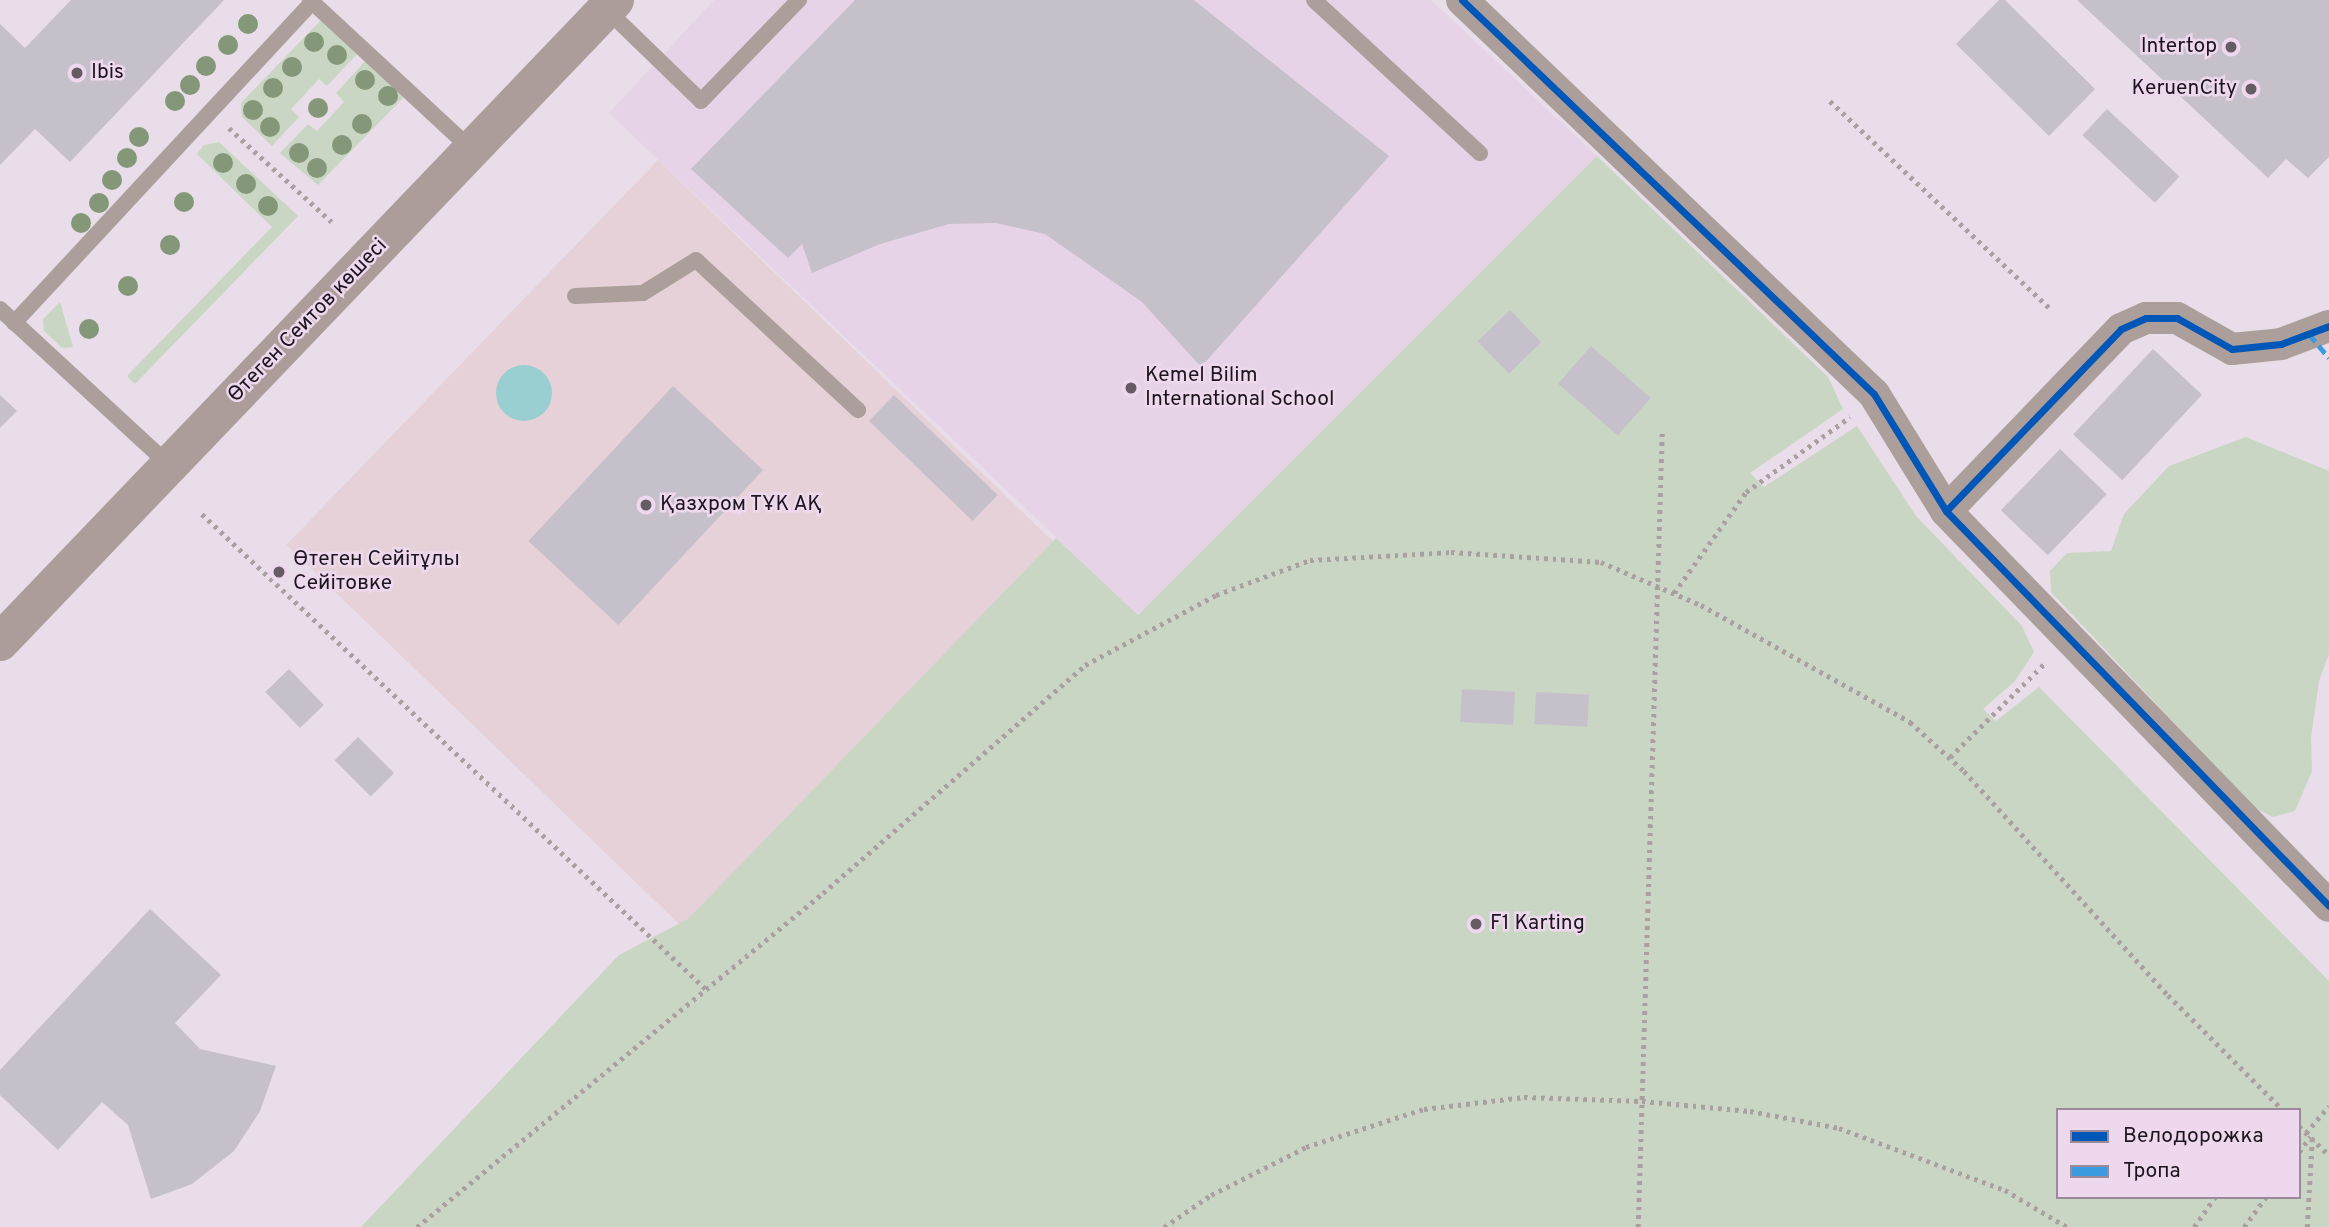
<!DOCTYPE html>
<html>
<head>
<meta charset="utf-8">
<style>
  body { margin:0 }
  #map { position:relative; width:2329px; height:1227px; overflow:hidden; background:#e8dde8; font-family:Overpass,sans-serif }
  div>[style] { position:absolute }
  [style*='--x'] { left:calc(var(--x)*1px); top:calc(var(--y)*1px); width:calc(var(--w)*1px); rotate:calc(var(--a)*1deg) }
  .commercial>* { inset:0; background:#e5d1d7; transform-origin:0 0 }
  .built>* { inset:0; background:#e6d3e7 }
  .green>* { inset:0; background:#c9d6c3 }
  .water>* { inset:0; background:#9acfd2 }
  .round { border-radius:50% }
  .building>* { inset:0; background:#c6c0cb; transform-origin:0 0 }
  .path>* { height:4.5px; margin-top:-2.25px; transform-origin:0; background:repeating-linear-gradient(90deg,#aba0a1 0 3.5px,transparent 0 8.5px) }
  .service>* { height:16px; margin:-8px; padding:0 8px; transform-origin:8px; border-radius:8px; background:#ac9f9b }
  .minor>* { height:32px; margin:-16px; padding:0 16px; transform-origin:16px; border-radius:16px; background:#ac9f9b }
  .secondary>* { height:38px; margin:-19px; padding:0 19px; transform-origin:19px; border-radius:19px; background:#ac9d9a }
  .quiet>* { height:5px; margin-top:-2.5px; transform-origin:0; background:repeating-linear-gradient(90deg,#3c9adf 0 10px,transparent 0 15px) }
  .cycleway>* { height:7px; margin:-3.5px; padding:0 3.5px; transform-origin:3.5px; border-radius:3.5px; background:#0057b8 }
  .trees>* { width:20px; height:20px; margin:-10px; border-radius:50%; background:#849879 }
  .dots>* { width:19px; height:19px; translate:-50% -50%; box-sizing:border-box; border:4px solid #edd8ed; border-radius:50% }
  span { translate:-50% -50%; white-space:nowrap; text-align:center; line-height:1.15; -webkit-text-stroke:5px #edd8ed; paint-order:stroke }
  .poi-label { font-size:21px; color:#1d151d }
  .right { translate:-100% -50%; text-align:right }
  .left { translate:0 -50%; text-align:left }
  .street-label { font-size:21px; color:#1d151d }
  .legend { position:absolute; left:2056px; top:1108px; width:245px; height:91px; box-sizing:border-box; background:#edd8ed; border:2px solid #9a8a9a; margin:0; padding:9px 12px; list-style:none; font-size:21px; color:#1d151d }
  .legend li { display:flex; align-items:center; gap:14px; height:35px }
  .legend b { width:35px; border:2px solid #9a8a9a }
</style>
</head>
<body>
<div id="map">
  <div class="commercial">
    <div style="left:658px;top:160px;width:549px;height:535px;rotate:44deg"></div>
  </div>
  <div class="built">
    <div style="clip-path:polygon(714px 0,1431px 0,1597px 156px,1138px 615px,609px 113px)"></div>
  </div>
  <div class="green">
    <div style="clip-path:polygon(320px 21px,328px 23px,359px 52px,327px 86px,319px 79px,291px 109px,299px 117px,272px 146px,242px 117px,241px 103px)"></div>
    <div style="clip-path:polygon(367px 59px,400px 90px,403px 98px,318px 185px,280px 153px,308px 124px,317px 131px,344px 102px,336px 93px)"></div>
    <div style="clip-path:polygon(219px 142px,298px 216px,135px 384px,127px 376px,272px 227px,197px 154px,204px 145px)"></div>
    <div style="clip-path:polygon(evenodd,1597px 156px,1828px 377px,1843px 409px,1750px 473px,1764px 487px,1857px 426px,1916px 516px,2022px 626px,2034px 652px,2015px 681px,1983px 709px,1996px 721px,2039px 687px,2329px 981px,2329px 1227px,361px 1227px,619px 955px,688px 919px,1056px 538px,1138px 615px,1597px 156px,2058px 1110px,2299px 1110px,2299px 1197px,2058px 1197px,2058px 1110px)"></div>
    <div style="clip-path:polygon(60px 302px,73px 347px,62px 348px,44px 331px,43px 319px)"></div>
    <div style="clip-path:polygon(2246px 437px,2329px 471px,2329px 654px,2319px 681px,2311px 738px,2312px 771px,2295px 811px,2273px 817px,2253px 807px,2051px 592px,2050px 571px,2067px 553px,2111px 551px,2124px 514px,2169px 466px)"></div>
  </div>
  <div class="water">
    <div class="round" style="left:496px;top:365px;width:56px;height:56px"></div>
  </div>
  <div class="building">
    <div style="clip-path:polygon(71px 0,224px 0,70px 162px,35px 129px,0 165px,0 24px,25px 48px)"></div>
    <div style="clip-path:polygon(855px 0,1194px 0,1389px 156px,1201px 367px,1142px 302px,1045px 234px,996px 223px,949px 224px,880px 244px,812px 273px,802px 244px,788px 258px,691px 169px)"></div>
    <div style="clip-path:polygon(1999px 0,2005px 0,2095px 89px,2049px 136px,1956px 44px)"></div>
    <div style="clip-path:polygon(2077px 0,2329px 0,2329px 157px,2308px 178px,2286px 159px,2268px 178px)"></div>
    <div style="left:2107px;top:109px;width:99px;height:36px;rotate:43deg"></div>
    <div style="left:1510px;top:310px;width:45px;height:45px;rotate:46deg"></div>
    <div style="left:1591px;top:346px;width:79px;height:50px;rotate:41deg"></div>
    <div style="left:2153px;top:349px;width:67px;height:117px;rotate:43deg"></div>
    <div style="left:673px;top:386px;width:123px;height:212px;rotate:43deg"></div>
    <div style="clip-path:polygon(0 395px,17px 411px,0 428px)"></div>
    <div style="left:894px;top:395px;width:144px;height:36px;rotate:44deg"></div>
    <div style="left:2060px;top:449px;width:65px;height:85px;rotate:44deg"></div>
    <div style="left:289px;top:669px;width:50px;height:33px;rotate:46deg"></div>
    <div style="left:1462px;top:689px;width:53px;height:33px;rotate:3deg"></div>
    <div style="left:1536px;top:692px;width:53px;height:32px;rotate:3deg"></div>
    <div style="left:358px;top:737px;width:51px;height:33px;rotate:45deg"></div>
    <div style="clip-path:polygon(150px 909px,221px 975px,175px 1023px,200px 1049px,276px 1066px,260px 1111px,234px 1151px,192px 1184px,151px 1199px,128px 1125px,102px 1102px,58px 1150px,0 1095px,0 1070px)"></div>
  </div>
  <div class="path">
    <div style="--x:1830;--y:101;--w:303;--a:43.3"></div>
    <div style="--x:229;--y:128;--w:139;--a:42.4"></div>
    <div style="--x:202;--y:514;--w:694;--a:43.31"></div>
    <div style="--x:1674;--y:593;--w:124;--a:-54.5"></div>
    <div style="--x:1746;--y:492;--w:128;--a:-35.8"></div>
    <div style="--x:1950;--y:757;--w:135;--a:-44.7"></div>
    <div style="--x:2299;--y:1126;--w:42;--a:44"></div>
    <div style="--x:2306;--y:1133;--w:35;--a:-50"></div>
    <div style="--x:2299;--y:1152;--w:19;--a:-54"></div>
    <div style="--x:417;--y:1227;--w:526;--a:-39.44"></div>
    <div style="--x:823;--y:893;--w:347;--a:-41"></div>
    <div style="--x:1085;--y:665;--w:149;--a:-28.1"></div>
    <div style="--x:1216;--y:595;--w:100;--a:-20.4"></div>
    <div style="--x:1310;--y:560;--w:141;--a:-3.2"></div>
    <div style="--x:1451;--y:552;--w:150;--a:3.8"></div>
    <div style="--x:1601;--y:562;--w:109;--a:23.3"></div>
    <div style="--x:1701;--y:605;--w:240;--a:29.2"></div>
    <div style="--x:1910;--y:722;--w:73;--a:42.2"></div>
    <div style="--x:1964;--y:771;--w:303;--a:47.7"></div>
    <div style="--x:2168;--y:995;--w:163;--a:45"></div>
    <div style="--x:1164;--y:1227;--w:57;--a:-34.2"></div>
    <div style="--x:1211;--y:1195;--w:106;--a:-26.8"></div>
    <div style="--x:1306;--y:1147;--w:124;--a:-17.9"></div>
    <div style="--x:1424;--y:1109;--w:101;--a:-6.8"></div>
    <div style="--x:1524;--y:1097;--w:118;--a:1.9"></div>
    <div style="--x:1642;--y:1101;--w:108;--a:5.3"></div>
    <div style="--x:1750;--y:1111;--w:91;--a:10.8"></div>
    <div style="--x:1839;--y:1128;--w:177;--a:20.5"></div>
    <div style="--x:2005;--y:1190;--w:72;--a:30.8"></div>
    <div style="--x:1638;--y:1227;--w:795;--a:-88.27"></div>
    <div style="--x:2194;--y:1227;--w:37;--a:-55"></div>
    <div style="--x:2244;--y:1227;--w:37;--a:-54"></div>
    <div style="--x:2307;--y:1227;--w:88;--a:-86.7"></div>
  </div>
  <div class="service">
    <div style="--x:310;--y:0;--w:221;--a:42.8"></div>
    <div style="--x:1314;--y:0;--w:226;--a:42.7"></div>
    <div style="--x:606;--y:9;--w:132;--a:44.1"></div>
    <div style="--x:701;--y:101;--w:141;--a:-45.9"></div>
    <div style="--x:575;--y:296;--w:68;--a:-2.5"></div>
    <div style="--x:643;--y:293;--w:62;--a:-31.9"></div>
    <div style="--x:696;--y:260;--w:221;--a:42.8"></div>
    <div style="--x:0;--y:309;--w:230;--a:42.7"></div>
    <div style="--x:14;--y:323;--w:438;--a:-47.1"></div>
  </div>
  <div class="minor">
    <div style="--x:1462;--y:0;--w:570;--a:43.72"></div>
    <div style="--x:1874;--y:394;--w:137;--a:58.4"></div>
    <div style="--x:1946;--y:511;--w:550;--a:45.88"></div>
    <div style="--x:1946;--y:511;--w:252;--a:-46.1"></div>
    <div style="--x:2121;--y:329;--w:27;--a:-24"></div>
    <div style="--x:2146;--y:318;--w:31;--a:0"></div>
    <div style="--x:2177;--y:318;--w:63;--a:29.4"></div>
    <div style="--x:2232;--y:349;--w:49;--a:-5.8"></div>
    <div style="--x:2281;--y:344;--w:51;--a:-20.6"></div>
  </div>
  <div class="secondary">
    <div style="--x:0;--y:642;--w:889;--a:-46.23"></div>
  </div>
  <div class="quiet">
    <div style="--x:2309;--y:334;--w:31;--a:50"></div>
  </div>
  <div class="cycleway">
    <div style="--x:1462;--y:0;--w:570;--a:43.72"></div>
    <div style="--x:1874;--y:394;--w:137;--a:58.4"></div>
    <div style="--x:1946;--y:511;--w:550;--a:45.88"></div>
    <div style="--x:1946;--y:511;--w:252;--a:-46.1"></div>
    <div style="--x:2121;--y:329;--w:27;--a:-24"></div>
    <div style="--x:2146;--y:318;--w:31;--a:0"></div>
    <div style="--x:2177;--y:318;--w:63;--a:29.4"></div>
    <div style="--x:2232;--y:349;--w:49;--a:-5.8"></div>
    <div style="--x:2281;--y:344;--w:51;--a:-20.6"></div>
  </div>
  <div class="trees">
    <div style="left:248px;top:24px"></div>
    <div style="left:314px;top:42px"></div>
    <div style="left:228px;top:45px"></div>
    <div style="left:337px;top:55px"></div>
    <div style="left:206px;top:66px"></div>
    <div style="left:292px;top:67px"></div>
    <div style="left:365px;top:80px"></div>
    <div style="left:190px;top:85px"></div>
    <div style="left:273px;top:88px"></div>
    <div style="left:388px;top:96px"></div>
    <div style="left:175px;top:101px"></div>
    <div style="left:318px;top:108px"></div>
    <div style="left:253px;top:110px"></div>
    <div style="left:362px;top:124px"></div>
    <div style="left:270px;top:127px"></div>
    <div style="left:139px;top:137px"></div>
    <div style="left:342px;top:145px"></div>
    <div style="left:299px;top:153px"></div>
    <div style="left:127px;top:158px"></div>
    <div style="left:223px;top:163px"></div>
    <div style="left:317px;top:168px"></div>
    <div style="left:112px;top:180px"></div>
    <div style="left:246px;top:184px"></div>
    <div style="left:184px;top:202px"></div>
    <div style="left:99px;top:203px"></div>
    <div style="left:268px;top:206px"></div>
    <div style="left:81px;top:223px"></div>
    <div style="left:170px;top:245px"></div>
    <div style="left:128px;top:286px"></div>
    <div style="left:89px;top:329px"></div>
  </div>
  <div class="dots">
    <div style="left:2231px;top:47px;background:#645b64"></div>
    <div style="left:77px;top:73px;background:#645b64"></div>
    <div style="left:2251px;top:89px;background:#645b64"></div>
    <div style="left:1131px;top:388px;background:#645b64"></div>
    <div style="left:646px;top:505px;background:#645b64"></div>
    <div style="left:279px;top:572px;background:#645b64"></div>
    <div style="left:1476px;top:924px;background:#645b64"></div>
  </div>
  <div class="poi-label">
    <span class="right" style="left:2217px;top:47px">Intertop</span>
    <span class="left" style="left:91px;top:73px">Ibis</span>
    <span class="right" style="left:2237px;top:89px">KeruenCity</span>
    <span class="left" style="left:1145px;top:388px">Kemel Bilim<br>International School</span>
    <span class="left" style="left:660px;top:505px">Қазхром ТҰК АҚ</span>
    <span class="left" style="left:293px;top:572px">Өтеген Сейітұлы<br>Сейітовке</span>
    <span class="left" style="left:1490px;top:924px">F1 Karting</span>
  </div>
  <div class="street-label">
    <span style="left:308px;top:321px;rotate:-46deg">Өтеген Сеитов көшесі</span>
  </div>
  <ul class="legend">
  <li><b style="height:9px;background:#0057b8"></b>Велодорожка</li>
  <li><b style="height:9px;background:#3c9adf"></b>Тропа</li>
  </ul>
</div>
</body>
</html>
